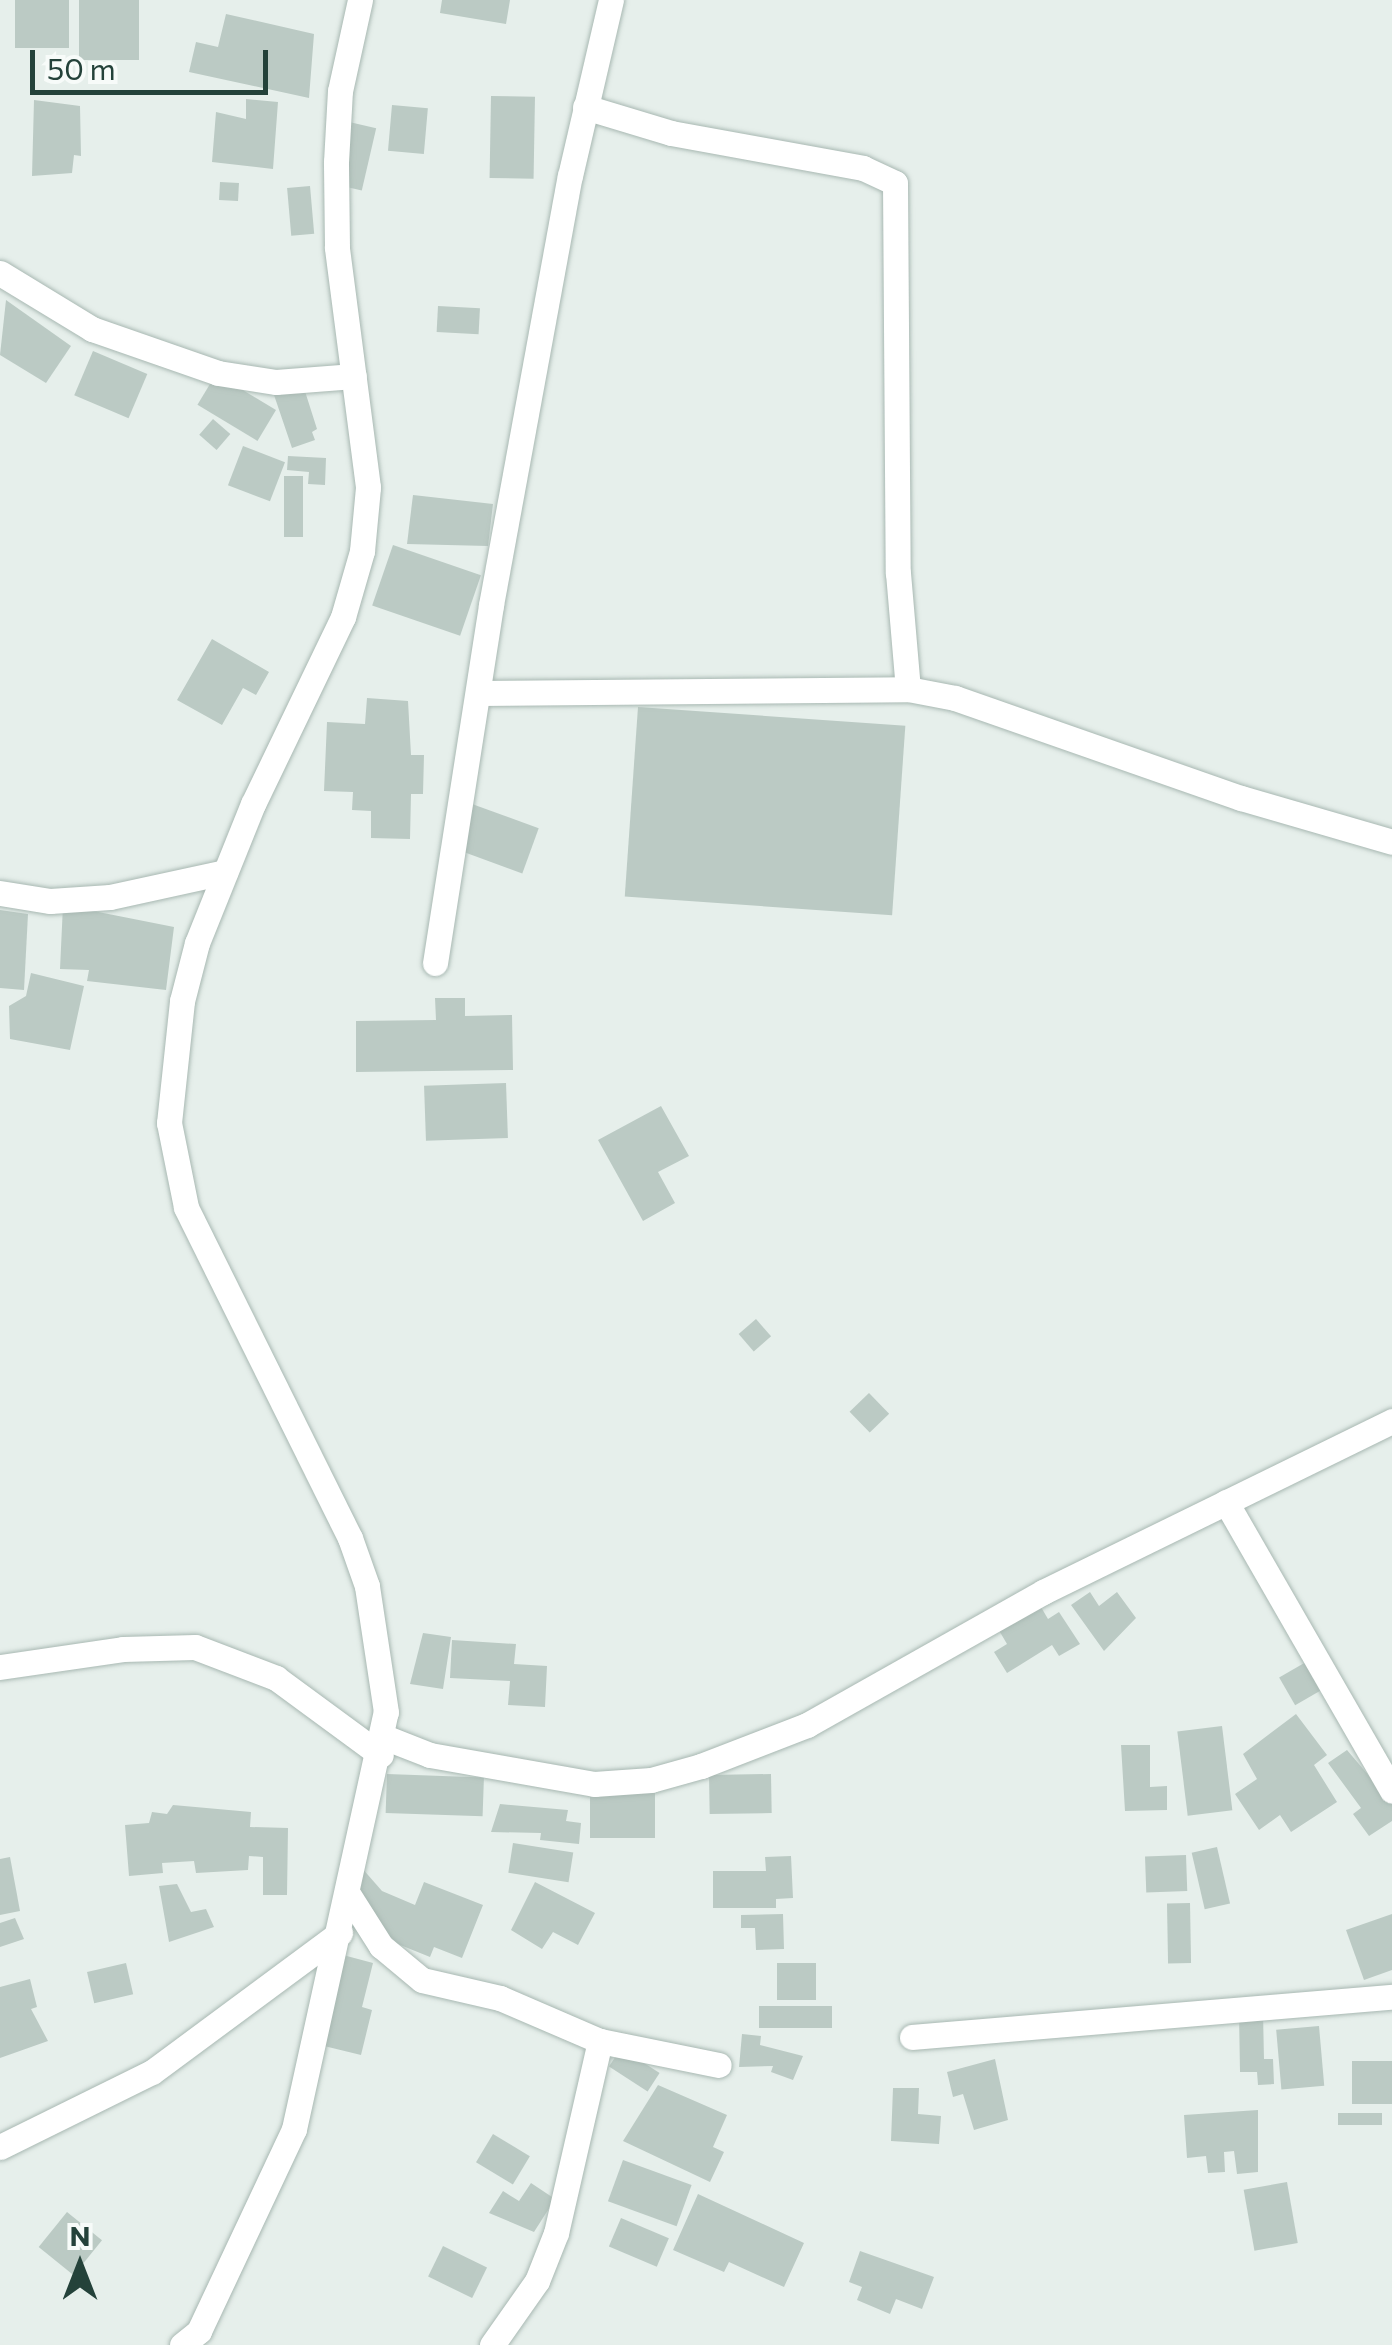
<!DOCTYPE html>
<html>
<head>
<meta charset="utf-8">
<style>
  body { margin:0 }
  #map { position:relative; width:1392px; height:2345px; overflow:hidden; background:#e6efeb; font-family:Commissioner,sans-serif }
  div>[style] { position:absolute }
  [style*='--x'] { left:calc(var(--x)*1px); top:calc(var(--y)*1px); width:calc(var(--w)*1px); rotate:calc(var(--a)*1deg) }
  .building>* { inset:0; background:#bbcac4; transform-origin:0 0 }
  .roads { filter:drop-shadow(0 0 2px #a8b8b2) drop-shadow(0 0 2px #a8b8b2) }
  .street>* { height:25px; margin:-12.5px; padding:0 12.5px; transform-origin:12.5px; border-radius:12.5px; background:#fff }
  span { translate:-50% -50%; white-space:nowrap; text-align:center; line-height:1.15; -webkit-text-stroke:9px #f7fbf9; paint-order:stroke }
  .north { position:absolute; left:30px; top:2215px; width:100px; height:100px; -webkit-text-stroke:8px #f7fbf9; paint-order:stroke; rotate:0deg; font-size:28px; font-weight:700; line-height:40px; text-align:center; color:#24423a }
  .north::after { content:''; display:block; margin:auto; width:35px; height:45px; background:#24423a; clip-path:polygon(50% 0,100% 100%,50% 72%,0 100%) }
  .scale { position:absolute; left:30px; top:50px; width:238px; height:45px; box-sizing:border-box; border:5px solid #24423a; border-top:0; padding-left:12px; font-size:30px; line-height:35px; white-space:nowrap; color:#24423a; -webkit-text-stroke:8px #f7fbf9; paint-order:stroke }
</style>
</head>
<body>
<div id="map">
  <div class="building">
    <div style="left:15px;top:0;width:54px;height:48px"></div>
    <div style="left:79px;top:0;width:60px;height:60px"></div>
    <div style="clip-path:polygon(442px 0,510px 0,506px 24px,440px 13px)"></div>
    <div style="clip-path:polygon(226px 14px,314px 34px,309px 98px,189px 72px,196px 42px,218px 47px)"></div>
    <div style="left:491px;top:96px;width:44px;height:82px;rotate:1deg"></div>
    <div style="clip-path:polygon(246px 99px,278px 102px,273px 169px,212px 162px,216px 112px,246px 119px)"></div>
    <div style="clip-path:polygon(34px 100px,80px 106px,81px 156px,74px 155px,72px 173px,32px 176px)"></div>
    <div style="left:392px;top:105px;width:36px;height:46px;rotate:5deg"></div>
    <div style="left:345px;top:121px;width:32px;height:64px;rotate:13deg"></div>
    <div style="left:220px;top:182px;width:19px;height:18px;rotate:3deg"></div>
    <div style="left:310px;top:186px;width:48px;height:23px;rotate:85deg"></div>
    <div style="clip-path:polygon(6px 300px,71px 346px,46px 383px,0 355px)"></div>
    <div style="left:438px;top:306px;width:42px;height:26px;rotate:3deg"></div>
    <div style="left:93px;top:351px;width:59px;height:48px;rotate:23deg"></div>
    <div style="left:216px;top:374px;width:70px;height:36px;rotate:31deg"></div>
    <div style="clip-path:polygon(303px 385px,317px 429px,312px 432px,315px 440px,292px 448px,274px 395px)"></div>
    <div style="left:213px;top:419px;width:23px;height:21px;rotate:41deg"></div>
    <div style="left:243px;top:446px;width:45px;height:42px;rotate:21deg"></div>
    <div style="clip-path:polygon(288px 456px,326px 458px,325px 485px,308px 484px,309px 472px,287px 470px)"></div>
    <div style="left:284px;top:476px;width:19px;height:61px"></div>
    <div style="clip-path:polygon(413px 495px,493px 504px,488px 546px,407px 544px)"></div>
    <div style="left:393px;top:545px;width:93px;height:64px;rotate:19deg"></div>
    <div style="clip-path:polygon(212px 639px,269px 672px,256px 695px,243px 688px,222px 725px,177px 700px)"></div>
    <div style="clip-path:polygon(367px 698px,408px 701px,411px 755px,424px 755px,423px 794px,411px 794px,410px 839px,371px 838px,371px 811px,352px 810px,353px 792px,324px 791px,327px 722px,365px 724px)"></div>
    <div style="left:638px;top:707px;width:268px;height:190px;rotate:4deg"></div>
    <div style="left:472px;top:804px;width:71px;height:48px;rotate:20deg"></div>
    <div style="clip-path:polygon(63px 905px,174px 927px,166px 990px,87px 981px,89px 970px,60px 969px)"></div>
    <div style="clip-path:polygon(0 910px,28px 914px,24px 990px,0 988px)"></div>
    <div style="clip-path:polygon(31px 973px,84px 986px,70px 1050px,10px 1039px,9px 1006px,26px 996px)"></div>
    <div style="clip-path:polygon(435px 998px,465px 998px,465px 1016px,512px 1015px,513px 1070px,356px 1072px,356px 1021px,436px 1020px)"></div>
    <div style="left:506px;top:1083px;width:55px;height:82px;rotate:88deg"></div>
    <div style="clip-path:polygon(661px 1106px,689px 1156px,658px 1172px,675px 1203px,643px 1221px,598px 1140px)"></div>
    <div style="left:756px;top:1319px;width:23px;height:23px;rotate:49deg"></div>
    <div style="left:869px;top:1393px;width:29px;height:27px;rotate:46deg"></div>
    <div style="clip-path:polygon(1090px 1592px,1099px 1606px,1117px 1592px,1136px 1618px,1104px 1651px,1071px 1605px)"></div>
    <div style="clip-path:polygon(1038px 1602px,1048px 1619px,1059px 1612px,1080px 1644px,1059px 1656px,1052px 1645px,1007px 1673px,994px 1652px,1007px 1644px,997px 1627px)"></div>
    <div style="clip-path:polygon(423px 1633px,451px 1637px,443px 1689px,410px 1684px)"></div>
    <div style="clip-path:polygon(452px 1640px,516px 1644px,514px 1664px,547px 1666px,545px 1707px,508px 1705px,510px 1681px,450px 1678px)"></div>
    <div style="left:1306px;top:1662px;width:32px;height:31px;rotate:60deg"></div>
    <div style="clip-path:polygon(1296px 1714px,1327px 1755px,1314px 1765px,1337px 1802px,1291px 1832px,1280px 1815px,1259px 1830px,1235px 1794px,1257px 1779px,1243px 1754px)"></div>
    <div style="left:1222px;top:1726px;width:85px;height:45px;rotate:83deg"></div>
    <div style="clip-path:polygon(1121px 1745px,1150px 1745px,1150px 1787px,1167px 1786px,1167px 1810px,1125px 1811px)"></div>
    <div style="clip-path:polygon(1347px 1750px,1392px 1803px,1392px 1821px,1369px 1836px,1353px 1814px,1361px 1808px,1328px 1763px)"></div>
    <div style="left:387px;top:1774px;width:97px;height:39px;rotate:2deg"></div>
    <div style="left:771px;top:1774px;width:39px;height:62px;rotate:89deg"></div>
    <div style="left:590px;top:1789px;width:65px;height:49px"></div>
    <div style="clip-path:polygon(500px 1804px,568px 1810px,566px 1821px,581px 1823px,579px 1844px,540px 1840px,541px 1833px,491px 1832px)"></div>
    <div style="clip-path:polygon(173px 1805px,251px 1812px,250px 1827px,288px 1828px,287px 1895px,263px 1895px,263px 1857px,249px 1856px,248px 1870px,196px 1873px,194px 1861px,162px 1863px,163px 1873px,129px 1876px,125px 1825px,149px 1823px,152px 1812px,167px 1814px)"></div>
    <div style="left:513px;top:1843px;width:61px;height:30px;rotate:9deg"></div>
    <div style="left:1217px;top:1847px;width:58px;height:26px;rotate:77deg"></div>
    <div style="left:1186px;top:1855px;width:36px;height:41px;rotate:88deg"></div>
    <div style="clip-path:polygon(791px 1856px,793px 1898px,776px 1899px,776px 1908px,713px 1908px,713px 1871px,766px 1871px,765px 1857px)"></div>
    <div style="clip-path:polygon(10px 1857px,20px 1911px,0 1915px,0 1859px)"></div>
    <div style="clip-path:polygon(361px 1867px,382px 1891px,415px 1905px,424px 1882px,483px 1905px,462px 1958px,434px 1947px,430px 1957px,378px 1936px,348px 1889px)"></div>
    <div style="clip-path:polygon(535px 1882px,595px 1913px,578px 1945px,553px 1932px,542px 1949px,511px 1930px)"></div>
    <div style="clip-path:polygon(177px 1884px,191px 1912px,206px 1909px,214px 1927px,169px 1942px,159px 1886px)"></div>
    <div style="left:1190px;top:1903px;width:60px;height:23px;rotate:89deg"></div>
    <div style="clip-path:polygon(783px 1914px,784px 1949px,756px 1950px,755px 1928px,741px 1928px,741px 1915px)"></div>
    <div style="clip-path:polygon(1392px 1914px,1392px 1970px,1364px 1980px,1346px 1930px)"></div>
    <div style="clip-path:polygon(15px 1918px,24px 1939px,0 1947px,0 1923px)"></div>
    <div style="clip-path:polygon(343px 1955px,373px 1963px,362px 2007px,372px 2010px,361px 2055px,320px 2045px)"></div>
    <div style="left:126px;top:1963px;width:32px;height:40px;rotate:77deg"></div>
    <div style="left:777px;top:1963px;width:39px;height:37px"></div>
    <div style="clip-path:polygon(30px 1979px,37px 2007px,31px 2009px,48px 2041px,0 2058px,0 1987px)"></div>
    <div style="left:832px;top:2006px;width:22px;height:73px;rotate:90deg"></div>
    <div style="clip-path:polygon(1239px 2013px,1263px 2013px,1264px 2059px,1273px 2059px,1274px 2084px,1258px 2085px,1257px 2072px,1240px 2072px)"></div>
    <div style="left:1319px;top:2026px;width:60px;height:43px;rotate:85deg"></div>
    <div style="clip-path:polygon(742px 2034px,761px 2036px,760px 2045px,803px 2056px,793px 2080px,771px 2072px,773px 2066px,739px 2067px)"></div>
    <div style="left:621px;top:2048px;width:46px;height:22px;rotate:33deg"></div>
    <div style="clip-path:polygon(995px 2059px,1008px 2120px,974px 2130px,963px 2094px,953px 2097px,947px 2072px)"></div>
    <div style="left:1352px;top:2061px;width:40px;height:43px"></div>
    <div style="clip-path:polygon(658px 2085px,727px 2115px,713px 2147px,724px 2152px,710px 2182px,623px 2141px)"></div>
    <div style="clip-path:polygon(893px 2088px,919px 2088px,918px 2114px,941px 2116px,939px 2144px,891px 2141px)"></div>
    <div style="clip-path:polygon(1258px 2110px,1258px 2172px,1237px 2174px,1234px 2151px,1224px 2152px,1225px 2172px,1208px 2173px,1206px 2156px,1187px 2158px,1184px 2115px)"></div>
    <div style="left:1382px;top:2113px;width:12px;height:44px;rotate:90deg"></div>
    <div style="left:493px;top:2134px;width:43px;height:33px;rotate:31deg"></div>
    <div style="left:623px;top:2160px;width:73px;height:44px;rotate:20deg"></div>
    <div style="left:1287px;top:2182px;width:62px;height:44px;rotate:80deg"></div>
    <div style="clip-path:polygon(531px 2183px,555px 2199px,534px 2232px,489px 2213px,503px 2191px,519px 2201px)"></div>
    <div style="clip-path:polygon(698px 2194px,804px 2243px,784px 2287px,729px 2262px,724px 2272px,673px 2250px)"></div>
    <div style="left:67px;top:2212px;width:45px;height:45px;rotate:39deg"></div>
    <div style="left:621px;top:2218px;width:52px;height:31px;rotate:23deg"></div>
    <div style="left:443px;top:2246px;width:49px;height:34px;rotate:26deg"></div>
    <div style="clip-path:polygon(860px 2251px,934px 2277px,922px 2309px,896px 2299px,890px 2314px,857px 2300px,862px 2287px,849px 2282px)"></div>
  </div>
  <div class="roads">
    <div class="street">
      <div style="--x:585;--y:107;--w:90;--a:16.8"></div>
      <div style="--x:671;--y:133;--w:195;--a:10.3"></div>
      <div style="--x:863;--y:168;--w:35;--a:25"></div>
      <div style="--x:895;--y:183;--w:390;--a:89.6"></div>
      <div style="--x:898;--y:573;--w:116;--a:85.1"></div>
      <div style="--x:0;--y:273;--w:108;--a:31.3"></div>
      <div style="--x:92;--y:329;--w:133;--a:19.2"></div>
      <div style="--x:218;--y:373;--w:59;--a:8.8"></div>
      <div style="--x:276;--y:382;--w:78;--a:-4.4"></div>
      <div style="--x:480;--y:693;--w:428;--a:-0.5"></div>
      <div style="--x:908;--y:689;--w:48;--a:10.8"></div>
      <div style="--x:955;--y:698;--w:303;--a:19.3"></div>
      <div style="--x:1241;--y:798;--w:157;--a:16.2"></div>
      <div style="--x:0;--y:893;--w:51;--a:9.1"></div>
      <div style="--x:50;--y:901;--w:60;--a:-3.8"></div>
      <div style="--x:110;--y:897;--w:118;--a:-12.3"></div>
      <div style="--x:435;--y:963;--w:362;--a:-81.1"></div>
      <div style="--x:491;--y:605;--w:436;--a:-79.6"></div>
      <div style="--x:570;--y:176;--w:181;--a:-76.9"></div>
      <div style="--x:1226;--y:1502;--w:333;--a:60.1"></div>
      <div style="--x:0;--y:1667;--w:124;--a:-8.3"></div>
      <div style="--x:123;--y:1649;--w:72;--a:-1.6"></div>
      <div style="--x:195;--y:1647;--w:87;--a:20.9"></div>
      <div style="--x:276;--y:1678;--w:130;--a:36.3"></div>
      <div style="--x:384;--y:1737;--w:49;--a:21.4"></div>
      <div style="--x:430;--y:1755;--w:167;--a:10"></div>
      <div style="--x:594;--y:1784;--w:57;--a:-4"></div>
      <div style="--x:651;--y:1780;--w:52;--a:-15.6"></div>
      <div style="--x:701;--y:1766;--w:114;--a:-21.1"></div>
      <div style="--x:807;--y:1725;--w:271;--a:-29.4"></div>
      <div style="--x:1043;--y:1592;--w:389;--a:-26.1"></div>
      <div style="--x:348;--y:1894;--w:62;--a:57.6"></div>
      <div style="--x:381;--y:1946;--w:53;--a:39.7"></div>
      <div style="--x:422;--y:1980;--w:80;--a:13"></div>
      <div style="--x:500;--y:1998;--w:109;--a:23.3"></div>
      <div style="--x:600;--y:2041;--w:121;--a:11.4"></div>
      <div style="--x:912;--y:2037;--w:482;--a:-4.8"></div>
      <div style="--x:0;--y:2147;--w:169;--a:-26.3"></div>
      <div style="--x:152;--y:2072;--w:234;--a:-36.5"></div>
      <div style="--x:182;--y:2345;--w:22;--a:-39"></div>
      <div style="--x:199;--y:2331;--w:223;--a:-64.8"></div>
      <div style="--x:294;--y:2129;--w:427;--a:-77.6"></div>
      <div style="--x:386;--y:1712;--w:127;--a:-98.6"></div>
      <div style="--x:367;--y:1586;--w:51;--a:-109.5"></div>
      <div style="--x:350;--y:1538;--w:369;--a:-116.4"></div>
      <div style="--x:186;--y:1207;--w:86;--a:-101.4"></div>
      <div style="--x:169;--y:1123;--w:123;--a:-83.9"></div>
      <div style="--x:182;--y:1001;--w:60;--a:-75.5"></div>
      <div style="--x:197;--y:943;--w:150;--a:-68.1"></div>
      <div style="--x:253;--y:804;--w:208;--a:-64.3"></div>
      <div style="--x:343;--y:617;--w:69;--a:-73.9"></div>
      <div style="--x:362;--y:551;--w:64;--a:-84.6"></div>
      <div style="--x:368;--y:487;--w:242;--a:-97.4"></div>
      <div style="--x:337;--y:247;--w:85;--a:-90.7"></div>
      <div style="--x:336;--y:162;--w:71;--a:-86.8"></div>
      <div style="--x:340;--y:91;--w:93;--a:-77.6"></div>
      <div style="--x:492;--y:2345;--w:78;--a:-54.9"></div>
      <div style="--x:537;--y:2281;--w:52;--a:-68.4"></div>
      <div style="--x:556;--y:2233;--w:197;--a:-77.1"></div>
    </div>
  </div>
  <div class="north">N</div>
  <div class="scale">50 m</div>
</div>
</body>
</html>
